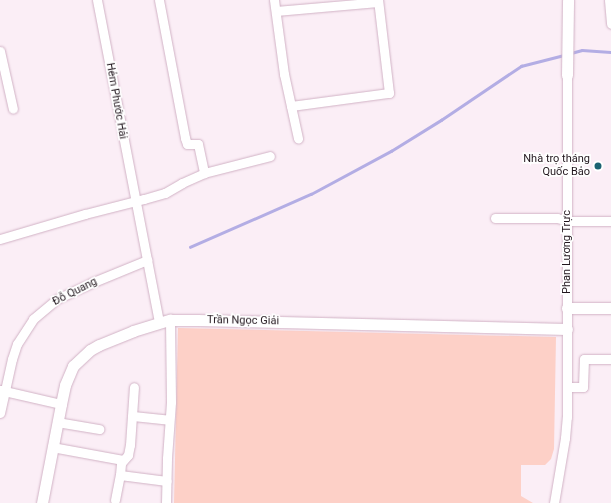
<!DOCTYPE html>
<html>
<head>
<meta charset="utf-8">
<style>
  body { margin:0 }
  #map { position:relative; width:611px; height:503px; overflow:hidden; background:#fbeef6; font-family:Roboto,sans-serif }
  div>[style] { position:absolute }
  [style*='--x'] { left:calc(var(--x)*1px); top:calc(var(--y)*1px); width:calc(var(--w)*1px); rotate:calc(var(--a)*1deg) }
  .green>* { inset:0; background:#fdd0c7 }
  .stream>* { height:2.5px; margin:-1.25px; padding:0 1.25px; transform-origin:1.25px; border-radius:1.25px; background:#b3ade4 }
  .roads { filter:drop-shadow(0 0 1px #d1b2c5) drop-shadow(0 0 1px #d1b2c5) }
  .minor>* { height:9px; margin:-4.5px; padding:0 4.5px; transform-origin:4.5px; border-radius:4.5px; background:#fff }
  .tertiary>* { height:11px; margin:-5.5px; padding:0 5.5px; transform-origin:5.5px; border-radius:5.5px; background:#fff }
  .dots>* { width:11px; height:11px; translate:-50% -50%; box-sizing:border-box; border:2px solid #fff; border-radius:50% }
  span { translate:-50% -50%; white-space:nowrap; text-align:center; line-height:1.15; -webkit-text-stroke:3.5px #fff; paint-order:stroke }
  .street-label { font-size:11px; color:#21161d }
  .poi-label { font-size:11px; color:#21161d }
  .right { translate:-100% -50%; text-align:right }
</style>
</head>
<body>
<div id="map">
  <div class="green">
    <div style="clip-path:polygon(178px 328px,556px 337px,554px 449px,551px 459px,545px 465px,521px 465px,521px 496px,533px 503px,174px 503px)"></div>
  </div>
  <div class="stream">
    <div style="--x:571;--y:53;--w:11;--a:-15"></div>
    <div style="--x:582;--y:50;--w:29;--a:4"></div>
    <div style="--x:190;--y:247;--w:132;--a:-23.7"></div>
    <div style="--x:311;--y:194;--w:91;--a:-28.3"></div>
    <div style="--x:391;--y:151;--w:59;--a:-31.8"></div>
    <div style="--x:441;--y:120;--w:97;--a:-34"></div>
    <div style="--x:521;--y:66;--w:44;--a:-14.3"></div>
  </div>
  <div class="roads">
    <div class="minor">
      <div style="--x:97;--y:0;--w:329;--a:79.1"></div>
      <div style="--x:159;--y:0;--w:140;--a:79.3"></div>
      <div style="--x:185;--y:138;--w:6;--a:72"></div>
      <div style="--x:187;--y:144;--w:11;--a:0"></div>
      <div style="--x:198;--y:144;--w:30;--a:78"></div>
      <div style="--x:274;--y:0;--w:75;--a:82.3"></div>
      <div style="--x:284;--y:74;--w:66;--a:77.7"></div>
      <div style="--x:609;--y:0;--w:24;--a:85"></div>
      <div style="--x:276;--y:11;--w:102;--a:-5"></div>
      <div style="--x:0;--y:51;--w:59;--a:77.4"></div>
      <div style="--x:291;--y:106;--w:99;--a:-7.6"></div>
      <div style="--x:389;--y:93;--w:94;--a:-96.7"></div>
      <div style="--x:495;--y:218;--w:62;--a:0"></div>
      <div style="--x:557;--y:218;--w:11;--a:15"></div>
      <div style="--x:568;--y:221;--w:43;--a:0"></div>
      <div style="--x:0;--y:239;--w:89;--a:-16.4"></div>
      <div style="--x:85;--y:214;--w:61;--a:-14.3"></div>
      <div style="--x:144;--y:199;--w:22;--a:-16"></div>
      <div style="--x:165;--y:193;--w:20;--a:-30"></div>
      <div style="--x:182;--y:183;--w:24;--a:-24"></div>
      <div style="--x:204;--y:173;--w:68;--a:-14.4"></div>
      <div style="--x:567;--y:387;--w:16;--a:0"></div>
      <div style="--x:583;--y:387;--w:28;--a:-88"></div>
      <div style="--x:584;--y:359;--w:27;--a:0"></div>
      <div style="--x:0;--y:390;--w:63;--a:12.9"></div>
      <div style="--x:0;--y:413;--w:55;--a:-77.5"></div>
      <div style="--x:12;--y:359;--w:16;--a:-72"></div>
      <div style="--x:17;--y:344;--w:30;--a:-57"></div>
      <div style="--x:33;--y:319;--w:31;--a:-40"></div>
      <div style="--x:57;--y:299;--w:38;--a:-25"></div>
      <div style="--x:91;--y:283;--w:61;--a:-22.3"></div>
      <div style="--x:133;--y:416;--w:36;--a:6"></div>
      <div style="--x:57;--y:422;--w:43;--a:9.5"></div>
      <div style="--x:52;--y:447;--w:72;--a:10.4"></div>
      <div style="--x:120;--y:475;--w:12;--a:-85"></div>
      <div style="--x:121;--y:463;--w:11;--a:-49"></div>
      <div style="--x:128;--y:455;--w:10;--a:-79"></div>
      <div style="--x:130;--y:445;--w:58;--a:-86.1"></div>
      <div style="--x:115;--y:500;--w:25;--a:-79"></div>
      <div style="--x:120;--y:475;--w:47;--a:7.3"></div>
      <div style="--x:166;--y:503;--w:45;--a:-88.7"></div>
      <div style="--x:167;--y:458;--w:56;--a:-85.9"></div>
      <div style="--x:171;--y:402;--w:82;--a:-90.7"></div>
      <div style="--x:554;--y:503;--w:66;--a:-80.4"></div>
      <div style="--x:565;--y:438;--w:21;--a:-85"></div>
      <div style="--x:567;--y:417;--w:342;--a:-90"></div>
    </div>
    <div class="tertiary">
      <div style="--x:567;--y:75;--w:75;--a:-89.2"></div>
      <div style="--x:567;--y:308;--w:44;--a:0"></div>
      <div style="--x:42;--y:503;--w:101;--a:-79.1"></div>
      <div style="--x:61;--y:404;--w:19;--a:-78"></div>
      <div style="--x:65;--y:385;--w:21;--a:-67"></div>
      <div style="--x:73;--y:366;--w:23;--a:-43"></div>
      <div style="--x:90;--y:350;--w:10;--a:-29"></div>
      <div style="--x:99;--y:345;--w:37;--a:-22"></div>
      <div style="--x:133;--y:331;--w:39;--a:-17"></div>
      <div style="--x:170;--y:320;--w:28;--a:0"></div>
      <div style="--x:198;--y:320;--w:369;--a:1.4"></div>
    </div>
  </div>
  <div class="dots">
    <div style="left:598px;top:166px;background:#1b6372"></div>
  </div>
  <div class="street-label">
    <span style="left:116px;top:101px;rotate:80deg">Hẻm Phước Hải</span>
    <span style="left:567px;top:252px;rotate:-90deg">Phan Lương Trực</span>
    <span style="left:75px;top:292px;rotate:-27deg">Đỗ Quang</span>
    <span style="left:243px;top:321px;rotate:1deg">Trần Ngọc Giải</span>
  </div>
  <div class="poi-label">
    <span class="right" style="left:590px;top:166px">Nhà trọ tháng<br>Quốc Bảo</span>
  </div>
</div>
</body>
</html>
